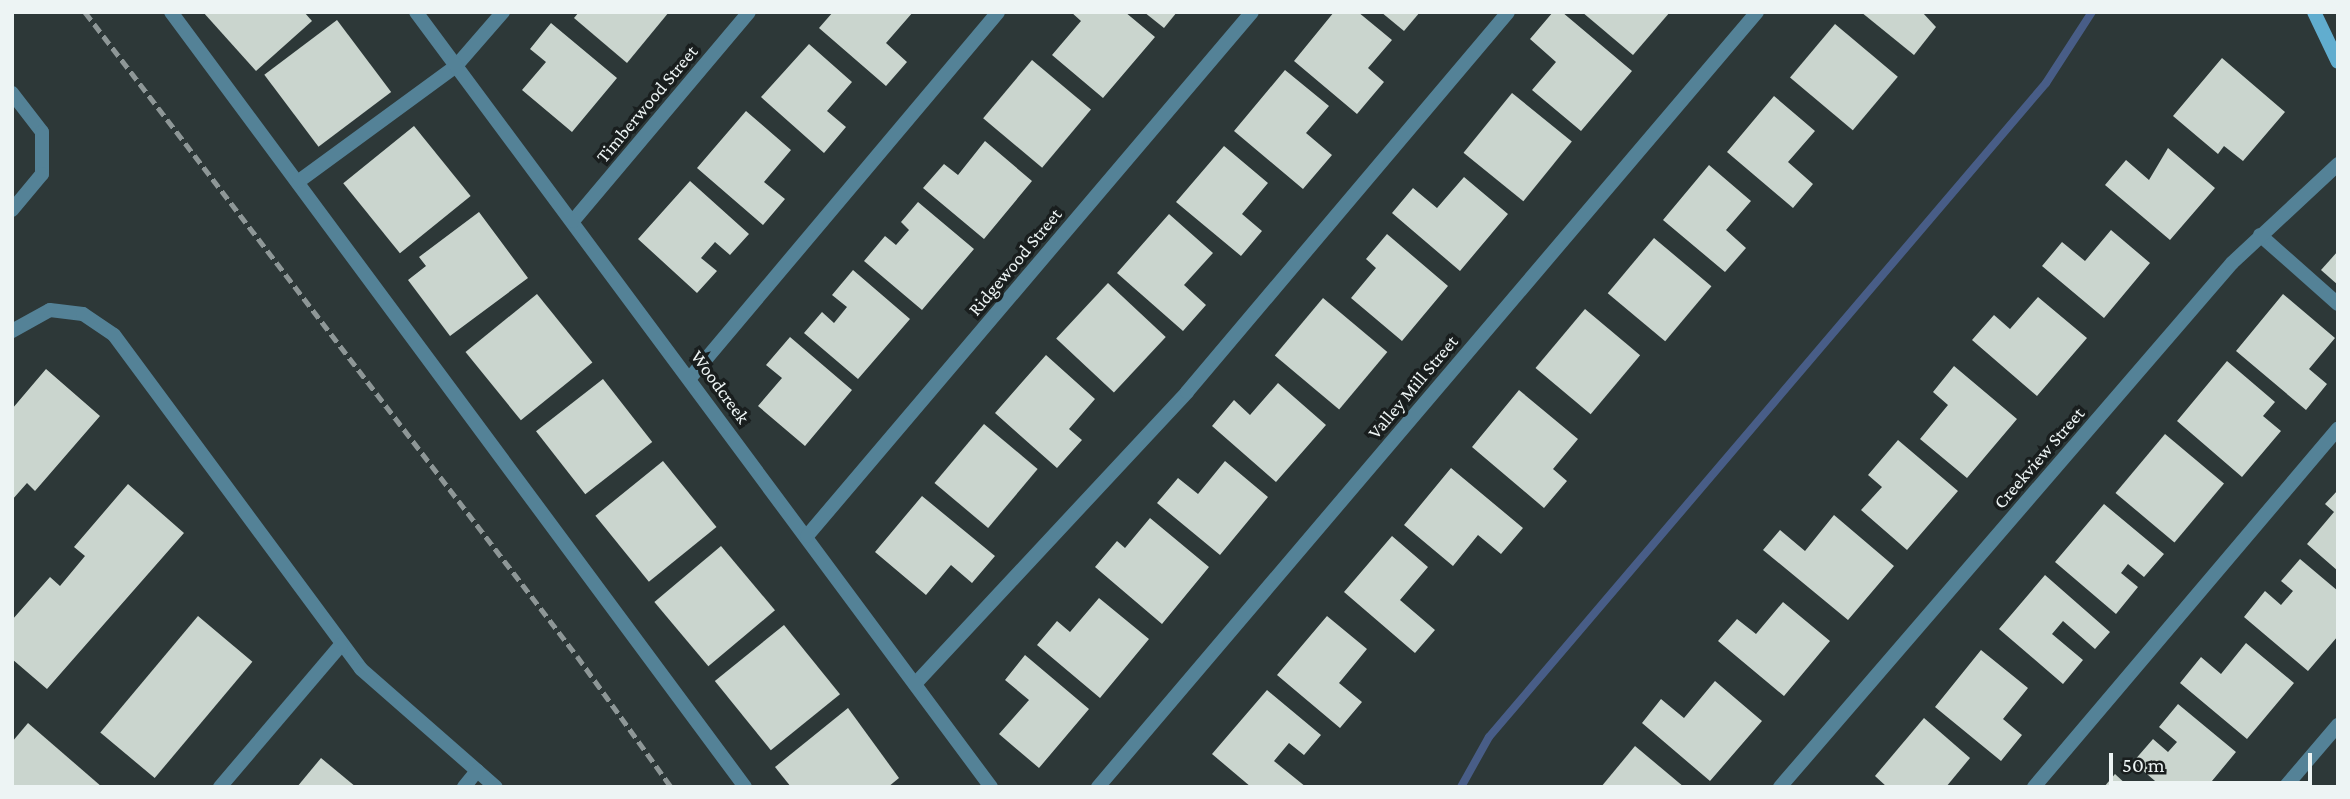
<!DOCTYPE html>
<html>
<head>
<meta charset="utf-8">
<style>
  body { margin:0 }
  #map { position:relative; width:2350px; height:799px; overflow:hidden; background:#2d3838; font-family:"Crimson Pro",serif }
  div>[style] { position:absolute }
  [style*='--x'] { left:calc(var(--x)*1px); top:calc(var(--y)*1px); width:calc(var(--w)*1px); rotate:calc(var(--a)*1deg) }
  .stream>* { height:8px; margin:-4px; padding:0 4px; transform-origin:4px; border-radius:4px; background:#485d87 }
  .building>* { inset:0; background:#cad5ce; transform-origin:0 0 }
  .service>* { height:14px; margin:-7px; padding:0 7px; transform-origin:7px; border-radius:7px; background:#548297 }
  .minor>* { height:14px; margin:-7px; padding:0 7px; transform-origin:7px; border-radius:7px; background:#548297 }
  .secondary>* { height:14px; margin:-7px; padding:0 7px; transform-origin:7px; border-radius:7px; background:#61adcf }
  .rail>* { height:5px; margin-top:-2.5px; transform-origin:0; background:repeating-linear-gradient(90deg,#8e9797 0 10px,transparent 0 15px) }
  span { translate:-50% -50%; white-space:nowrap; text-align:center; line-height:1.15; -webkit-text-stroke:7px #191e1e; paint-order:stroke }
  .street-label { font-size:19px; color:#edf4f4 }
  .frame { position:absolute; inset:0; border:14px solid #edf4f4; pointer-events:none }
  .scale { position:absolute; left:2109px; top:753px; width:203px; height:32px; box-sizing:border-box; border:4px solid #edf4f4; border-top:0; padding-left:9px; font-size:21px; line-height:24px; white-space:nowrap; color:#edf4f4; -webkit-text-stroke:5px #191e1e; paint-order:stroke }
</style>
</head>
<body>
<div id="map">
  <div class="stream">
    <div style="--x:1461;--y:787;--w:57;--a:-60.8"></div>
    <div style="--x:1489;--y:737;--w:859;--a:-49.58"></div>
    <div style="--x:2046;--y:83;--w:85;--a:-57.1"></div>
  </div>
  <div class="building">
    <div style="clip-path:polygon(203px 12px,304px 12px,312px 21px,256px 71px)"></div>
    <div style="clip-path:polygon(579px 12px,669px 12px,627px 63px,574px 18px)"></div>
    <div style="clip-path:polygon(833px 12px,913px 12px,886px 43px,907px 62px,886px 86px,819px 28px)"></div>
    <div style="clip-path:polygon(1071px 12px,1125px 12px,1155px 37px,1103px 98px,1052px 55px,1081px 21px)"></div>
    <div style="clip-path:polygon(1144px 12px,1177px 12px,1164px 28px)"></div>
    <div style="clip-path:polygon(1334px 12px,1358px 12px,1392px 40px,1368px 68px,1384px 82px,1357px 114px,1294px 61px)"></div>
    <div style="clip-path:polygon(1381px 12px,1420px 12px,1404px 31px)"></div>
    <div style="clip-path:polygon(1553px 12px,1562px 12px,1632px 71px,1581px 131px,1532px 90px,1556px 62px,1530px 39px)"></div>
    <div style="clip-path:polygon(1582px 12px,1670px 12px,1633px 55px)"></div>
    <div style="clip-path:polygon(1861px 12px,1922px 12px,1936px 27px,1914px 55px)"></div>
    <div style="left:337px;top:20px;width:90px;height:91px;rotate:53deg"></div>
    <div style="clip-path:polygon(551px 23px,617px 78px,572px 132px,522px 90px,546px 62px,530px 49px)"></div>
    <div style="left:1835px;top:24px;width:82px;height:70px;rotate:40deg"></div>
    <div style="clip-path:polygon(809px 44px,852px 82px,827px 111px,846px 127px,824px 153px,761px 97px)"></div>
    <div style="clip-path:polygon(2222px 58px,2285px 112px,2243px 161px,2224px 146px,2218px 154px,2173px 116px)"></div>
    <div style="left:1032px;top:60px;width:77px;height:76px;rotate:40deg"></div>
    <div style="clip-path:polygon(1285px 70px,1329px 106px,1306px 133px,1332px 155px,1303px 189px,1234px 131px)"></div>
    <div style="left:1512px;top:93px;width:77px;height:77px;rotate:39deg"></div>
    <div style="clip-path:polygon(1774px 96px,1815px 131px,1788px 162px,1813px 184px,1793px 208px,1727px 152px)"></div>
    <div style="clip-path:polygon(746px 111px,791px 150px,764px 182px,785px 199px,763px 225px,697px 168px)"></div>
    <div style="left:414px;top:126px;width:90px;height:91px;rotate:51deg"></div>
    <div style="clip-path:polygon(985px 141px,1032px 181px,984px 239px,923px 188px,944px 164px,958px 175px)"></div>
    <div style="clip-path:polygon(1224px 146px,1268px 183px,1242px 214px,1262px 231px,1241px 256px,1176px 202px)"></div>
    <div style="clip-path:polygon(2168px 148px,2215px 188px,2170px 240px,2105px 185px,2126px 160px,2149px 180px)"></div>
    <div style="clip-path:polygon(1709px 165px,1751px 201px,1726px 230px,1746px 248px,1725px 272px,1663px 220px)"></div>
    <div style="clip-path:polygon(1464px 177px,1508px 214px,1460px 271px,1392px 213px,1413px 188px,1437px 208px)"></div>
    <div style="clip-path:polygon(690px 181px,749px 234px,730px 255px,715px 242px,701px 258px,717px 271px,697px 293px,638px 239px)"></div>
    <div style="clip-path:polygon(918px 202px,974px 249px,922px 310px,864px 261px,885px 236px,896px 245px,909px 230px,901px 222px)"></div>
    <div style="clip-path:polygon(479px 212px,528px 278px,450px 336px,408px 280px,426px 266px,419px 257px)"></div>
    <div style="clip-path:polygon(1169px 214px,1213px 253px,1184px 285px,1206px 305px,1183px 331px,1117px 273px)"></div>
    <div style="clip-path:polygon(2111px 230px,2150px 263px,2104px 318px,2042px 266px,2062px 242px,2085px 261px)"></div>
    <div style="clip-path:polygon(1387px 234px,1448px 286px,1402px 341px,1351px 298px,1376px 268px,1366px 259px)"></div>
    <div style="left:1654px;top:238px;width:75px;height:72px;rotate:40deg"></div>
    <div style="clip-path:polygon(2338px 251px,2338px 285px,2321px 270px)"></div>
    <div style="clip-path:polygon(853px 270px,910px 319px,858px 379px,804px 333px,822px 312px,834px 323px,847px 307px,832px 295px)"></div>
    <div style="left:1108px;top:283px;width:79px;height:76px;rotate:43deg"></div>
    <div style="left:537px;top:294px;width:88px;height:92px;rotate:51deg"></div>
    <div style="clip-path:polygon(2283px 294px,2335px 338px,2309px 369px,2327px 384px,2306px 410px,2236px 351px)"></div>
    <div style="clip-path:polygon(2038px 297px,2087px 338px,2037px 396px,1972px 340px,1994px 315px,2010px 329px)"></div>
    <div style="left:1323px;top:298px;width:84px;height:75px;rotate:40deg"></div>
    <div style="left:1585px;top:309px;width:72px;height:77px;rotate:40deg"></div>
    <div style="clip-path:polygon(790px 337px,852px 390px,805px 446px,758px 406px,782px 378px,766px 365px)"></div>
    <div style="clip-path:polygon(1046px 355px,1095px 399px,1069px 429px,1082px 440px,1057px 468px,995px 413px)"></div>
    <div style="clip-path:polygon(2227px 361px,2275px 402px,2263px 416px,2281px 431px,2242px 477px,2177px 421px)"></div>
    <div style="clip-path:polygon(1954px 366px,2017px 419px,1967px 478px,1920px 439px,1948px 405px,1933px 392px)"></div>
    <div style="clip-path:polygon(46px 369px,100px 416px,35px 491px,27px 483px,12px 500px,12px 409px)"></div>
    <div style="left:603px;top:379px;width:80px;height:85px;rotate:52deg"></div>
    <div style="clip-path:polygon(1278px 383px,1326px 425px,1276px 482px,1212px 426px,1234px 400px,1250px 415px)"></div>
    <div style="clip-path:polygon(1519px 390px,1578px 439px,1553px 469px,1567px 481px,1544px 508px,1472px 447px)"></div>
    <div style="left:984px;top:424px;width:70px;height:77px;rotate:40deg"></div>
    <div style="left:2165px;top:434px;width:77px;height:77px;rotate:40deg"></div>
    <div style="clip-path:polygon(1898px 440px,1958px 491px,1907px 550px,1861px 510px,1882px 487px,1868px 475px)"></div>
    <div style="left:663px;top:461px;width:85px;height:87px;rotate:51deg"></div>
    <div style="clip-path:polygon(1225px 461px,1268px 497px,1220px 555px,1157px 503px,1178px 478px,1198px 494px)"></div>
    <div style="clip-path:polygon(1451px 468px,1523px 528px,1501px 554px,1478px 535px,1453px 566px,1404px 525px)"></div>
    <div style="clip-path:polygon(128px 484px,184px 533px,47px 689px,12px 659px,12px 620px,50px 577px,60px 586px,85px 556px,74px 547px)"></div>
    <div style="clip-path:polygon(2338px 490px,2338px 571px,2307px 544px,2334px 512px,2325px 504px)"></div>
    <div style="clip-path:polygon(922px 496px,995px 556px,972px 583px,951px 565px,926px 595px,875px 552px)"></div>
    <div style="clip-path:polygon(2104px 504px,2164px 554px,2144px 577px,2128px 564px,2121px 573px,2138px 587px,2116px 614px,2055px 562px)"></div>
    <div style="clip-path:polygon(1834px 515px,1894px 566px,1848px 620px,1763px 550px,1780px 530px,1805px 551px)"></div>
    <div style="clip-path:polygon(1150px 518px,1209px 567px,1162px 624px,1095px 567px,1117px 541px,1125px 548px)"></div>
    <div style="clip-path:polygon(1392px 536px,1428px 567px,1400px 600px,1435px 630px,1415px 653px,1344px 592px)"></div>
    <div style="left:721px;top:546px;width:84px;height:87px;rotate:50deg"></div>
    <div style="clip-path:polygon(2300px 559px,2338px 591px,2338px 636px,2308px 671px,2244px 617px,2265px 591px,2281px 605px,2293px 591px,2281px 581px)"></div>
    <div style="clip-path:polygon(2045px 575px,2110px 632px,2095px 649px,2063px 621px,2052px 634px,2083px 660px,2063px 684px,1999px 629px)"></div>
    <div style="clip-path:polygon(1099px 598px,1149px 639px,1100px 698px,1037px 645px,1057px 621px,1070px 632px)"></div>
    <div style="clip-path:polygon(1783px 602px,1830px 641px,1784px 696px,1718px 641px,1737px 619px,1756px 634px)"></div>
    <div style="left:198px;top:616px;width:71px;height:152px;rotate:40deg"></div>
    <div style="clip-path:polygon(1327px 616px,1367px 649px,1339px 683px,1362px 702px,1340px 728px,1277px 675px)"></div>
    <div style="left:784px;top:625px;width:89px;height:89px;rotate:51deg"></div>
    <div style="clip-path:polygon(2246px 643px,2294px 683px,2247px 739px,2180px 683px,2201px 657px,2221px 674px)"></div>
    <div style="clip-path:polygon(1981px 650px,2028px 688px,2003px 719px,2022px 735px,2001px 761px,1935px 707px)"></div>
    <div style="clip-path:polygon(1025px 655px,1089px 709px,1039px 768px,999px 734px,1029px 700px,1005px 680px)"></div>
    <div style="clip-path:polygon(1715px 681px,1762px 721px,1710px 781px,1642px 723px,1661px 699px,1684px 718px)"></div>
    <div style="clip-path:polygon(1267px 690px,1321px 735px,1304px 755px,1289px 743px,1274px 761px,1306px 787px,1251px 787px,1212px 754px)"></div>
    <div style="clip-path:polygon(2178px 704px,2236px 752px,2207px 787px,2162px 787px,2133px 762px,2153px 739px,2168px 752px,2177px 742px,2159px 727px)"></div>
    <div style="clip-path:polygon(848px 708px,899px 778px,888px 787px,791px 787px,775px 767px)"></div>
    <div style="clip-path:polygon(1924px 718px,1970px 758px,1946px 787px,1887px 787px,1875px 776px)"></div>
    <div style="clip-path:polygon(28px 723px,102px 787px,12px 787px,12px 742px)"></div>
    <div style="clip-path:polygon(1635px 746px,1684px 787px,1601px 787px)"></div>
    <div style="clip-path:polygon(321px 758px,356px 787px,297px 787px)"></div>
    <div style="clip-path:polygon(2115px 774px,2129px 787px,2104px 787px)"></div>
  </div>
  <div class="service">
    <div style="--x:171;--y:12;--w:964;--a:53.47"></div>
    <div style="--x:12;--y:93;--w:49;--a:52.4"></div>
    <div style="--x:42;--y:132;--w:42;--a:90"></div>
    <div style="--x:42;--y:174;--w:47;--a:129.8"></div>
    <div style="--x:299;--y:181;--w:195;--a:-36.2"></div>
    <div style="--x:456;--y:66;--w:72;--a:-49"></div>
    <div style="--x:2260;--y:235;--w:104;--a:41.5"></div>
    <div style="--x:12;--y:331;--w:43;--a:-28.9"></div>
    <div style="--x:50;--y:310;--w:33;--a:7"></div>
    <div style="--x:83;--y:314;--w:37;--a:34"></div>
    <div style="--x:114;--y:335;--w:415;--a:53.5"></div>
    <div style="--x:361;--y:669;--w:179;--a:41.2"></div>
    <div style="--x:690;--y:378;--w:478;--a:-49.9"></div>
    <div style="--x:915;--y:684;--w:399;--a:-47"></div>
    <div style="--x:1187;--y:392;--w:497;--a:-49.8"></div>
    <div style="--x:220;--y:787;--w:187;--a:-49.6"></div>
    <div style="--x:464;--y:787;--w:21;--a:-51"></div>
    <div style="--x:2034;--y:787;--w:470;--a:-49.7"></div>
  </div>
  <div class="minor">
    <div style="--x:416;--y:12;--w:965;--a:53.43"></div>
    <div style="--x:573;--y:221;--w:273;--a:-49.9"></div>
    <div style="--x:807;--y:536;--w:687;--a:-49.66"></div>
    <div style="--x:1098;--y:787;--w:1017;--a:-49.62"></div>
    <div style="--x:1780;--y:787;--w:692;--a:-49.22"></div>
    <div style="--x:2232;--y:263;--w:145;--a:-43"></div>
    <div style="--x:2285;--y:787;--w:82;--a:-49.5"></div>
  </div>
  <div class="secondary">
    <div style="--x:2314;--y:12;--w:55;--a:64.4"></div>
  </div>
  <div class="rail">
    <div style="--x:85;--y:12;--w:810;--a:52.62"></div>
    <div style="--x:577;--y:656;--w:161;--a:54.3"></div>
  </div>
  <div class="street-label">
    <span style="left:647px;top:104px;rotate:-50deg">Timberwood Street</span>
    <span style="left:1015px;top:262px;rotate:-50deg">Ridgewood Street</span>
    <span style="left:720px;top:387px;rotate:54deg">Woodcreek</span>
    <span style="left:1413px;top:387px;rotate:-50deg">Valley Mill Street</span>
    <span style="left:2039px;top:458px;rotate:-49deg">Creekview Street</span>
  </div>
  <div class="frame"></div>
  <div class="scale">50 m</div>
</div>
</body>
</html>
